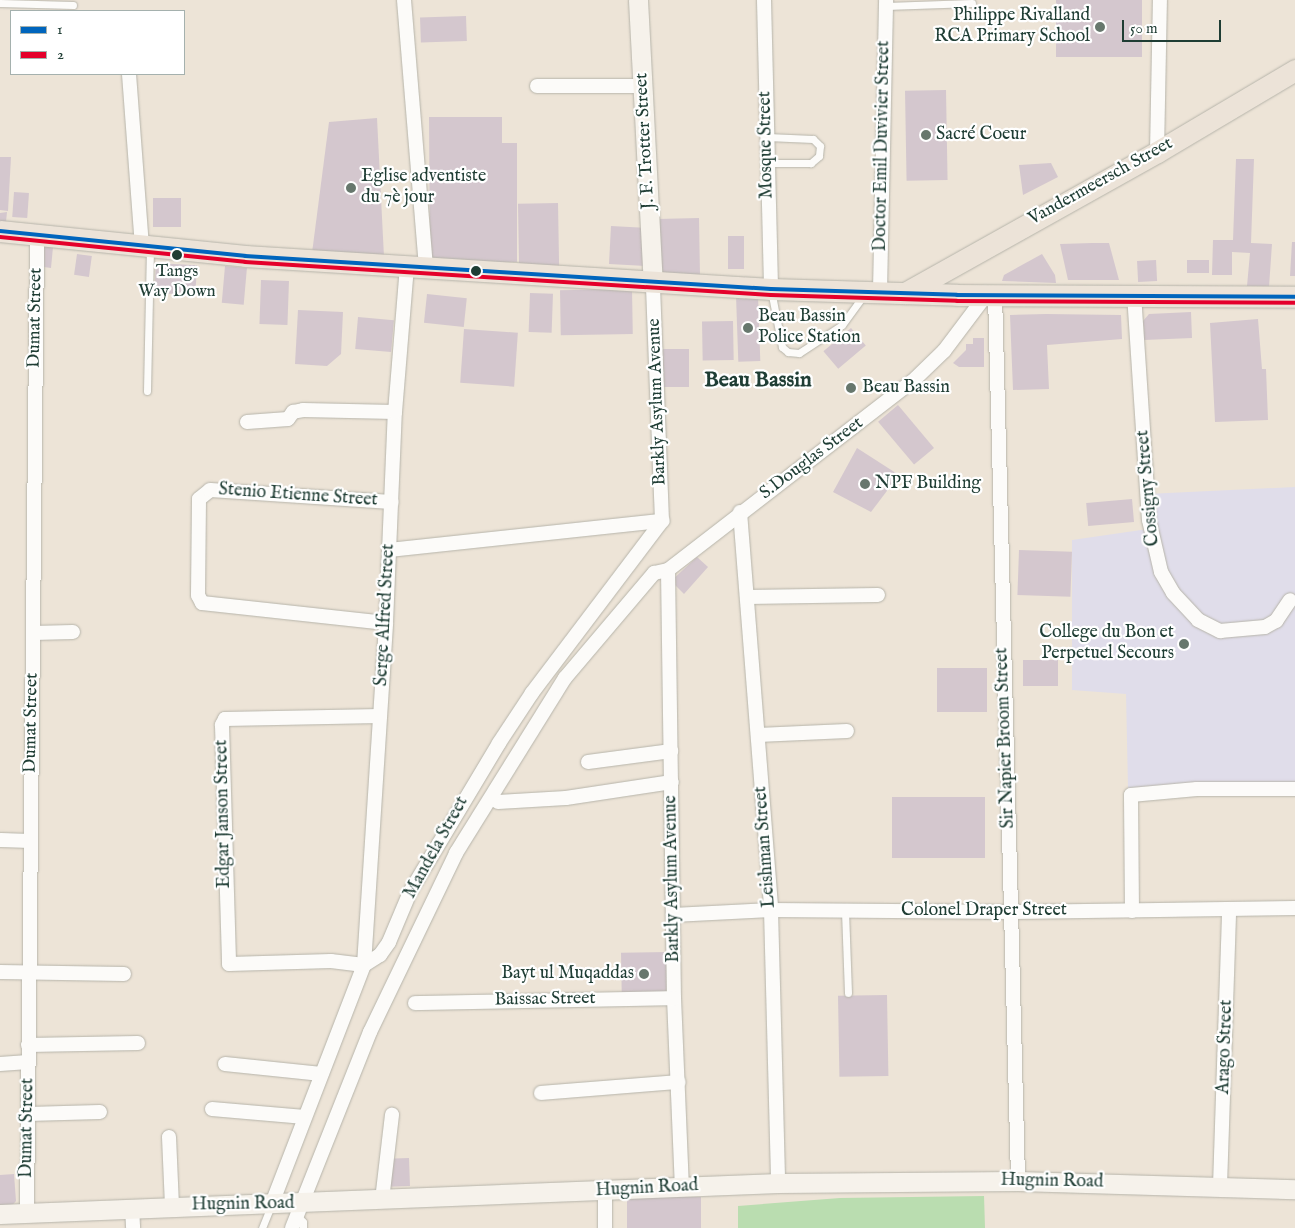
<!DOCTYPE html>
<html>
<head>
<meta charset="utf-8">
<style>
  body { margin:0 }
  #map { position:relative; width:1295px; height:1228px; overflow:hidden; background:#ede4d7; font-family:"IM FELL English",serif }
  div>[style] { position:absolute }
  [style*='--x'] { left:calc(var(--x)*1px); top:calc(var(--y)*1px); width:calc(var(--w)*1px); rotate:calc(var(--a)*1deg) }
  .built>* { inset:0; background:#e0ddea }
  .green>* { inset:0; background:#baddb0 }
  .building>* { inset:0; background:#d4c7ce; transform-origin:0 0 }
  .roads { filter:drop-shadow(0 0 1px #b6b4aa) drop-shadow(0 0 1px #b6b4aa) }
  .lane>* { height:7px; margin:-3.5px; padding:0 3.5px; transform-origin:3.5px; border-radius:3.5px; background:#fcfbf9 }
  .street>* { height:14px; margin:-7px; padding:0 7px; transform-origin:7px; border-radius:7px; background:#fcfbf9 }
  .secondary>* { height:19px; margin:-9.5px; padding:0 9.5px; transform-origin:9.5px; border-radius:9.5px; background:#f6f2eb }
  .primary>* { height:21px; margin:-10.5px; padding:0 10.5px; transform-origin:10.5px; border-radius:10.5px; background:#ece3d8 }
  .bus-1>* { height:4px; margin:-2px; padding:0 2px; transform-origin:2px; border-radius:2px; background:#0065bd }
  .bus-2>* { height:4px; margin:-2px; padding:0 2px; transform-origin:2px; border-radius:2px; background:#e4002b }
  .dots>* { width:14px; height:14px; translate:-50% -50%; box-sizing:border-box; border:2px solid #fff; border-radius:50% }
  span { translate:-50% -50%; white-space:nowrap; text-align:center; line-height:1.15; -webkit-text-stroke:4.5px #fff; paint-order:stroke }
  .bus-label { font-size:17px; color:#1f3d34 }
  .poi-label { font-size:18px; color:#1f3d34 }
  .right { translate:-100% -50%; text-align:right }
  .left { translate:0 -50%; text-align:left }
  .street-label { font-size:18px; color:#1f3d34 }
  .district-label { font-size:22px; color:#1f3d34; font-weight:700 }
  .legend { position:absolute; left:10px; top:10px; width:175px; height:65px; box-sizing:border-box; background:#fff; border:1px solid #a5b1ae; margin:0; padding:6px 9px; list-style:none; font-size:15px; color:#1f3d34 }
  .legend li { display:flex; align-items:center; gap:10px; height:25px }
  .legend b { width:25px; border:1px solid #a5b1ae }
  .scale { position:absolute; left:1122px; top:20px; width:99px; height:22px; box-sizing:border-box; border:2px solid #1f3d34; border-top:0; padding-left:6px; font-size:15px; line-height:18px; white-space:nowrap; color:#1f3d34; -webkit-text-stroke:4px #fff; paint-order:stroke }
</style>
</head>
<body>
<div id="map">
  <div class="built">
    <div style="clip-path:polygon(1295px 487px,1295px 784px,1128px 788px,1126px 694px,1072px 690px,1072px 540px,1148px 529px,1147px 494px)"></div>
  </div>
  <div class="green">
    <div style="clip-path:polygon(984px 1196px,985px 1228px,738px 1228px,738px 1206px,840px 1198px)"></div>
  </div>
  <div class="building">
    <div style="left:1056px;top:0;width:86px;height:57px"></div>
    <div style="left:466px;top:16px;width:25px;height:46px;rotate:88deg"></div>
    <div style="left:946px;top:90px;width:90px;height:41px;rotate:89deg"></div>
    <div style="clip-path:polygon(429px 117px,502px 117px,502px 143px,517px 143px,517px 262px,430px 262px)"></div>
    <div style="clip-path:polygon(377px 118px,384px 257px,312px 253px,329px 122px)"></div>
    <div style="clip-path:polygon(0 157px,11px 157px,8px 211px,0 210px)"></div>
    <div style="clip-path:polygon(1236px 159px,1254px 159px,1251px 243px,1272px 244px,1269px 287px,1247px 286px,1250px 253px,1232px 252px,1232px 275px,1212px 275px,1213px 240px,1233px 240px)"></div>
    <div style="clip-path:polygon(1051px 163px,1058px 177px,1023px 195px,1019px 165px)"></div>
    <div style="left:14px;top:192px;width:15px;height:25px;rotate:4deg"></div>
    <div style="left:153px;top:198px;width:28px;height:29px"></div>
    <div style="left:558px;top:203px;width:65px;height:40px;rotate:89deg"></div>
    <div style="clip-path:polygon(7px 212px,6px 222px,0 222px,0 213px)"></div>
    <div style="clip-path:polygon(699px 218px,700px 276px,667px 277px,659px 271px,657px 219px)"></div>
    <div style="left:611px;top:226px;width:37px;height:38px;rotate:3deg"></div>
    <div style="left:728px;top:236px;width:16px;height:33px"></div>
    <div style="clip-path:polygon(1292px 242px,1295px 242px,1295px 276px,1290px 276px)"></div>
    <div style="clip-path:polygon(1092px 243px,1109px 243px,1119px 280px,1068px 280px,1060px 244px)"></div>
    <div style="clip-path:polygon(41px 245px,53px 247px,51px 268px,44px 267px)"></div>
    <div style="left:77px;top:254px;width:15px;height:21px;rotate:8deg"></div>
    <div style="clip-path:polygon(1042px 254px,1055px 275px,1056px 283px,1002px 281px,1004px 275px)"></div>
    <div style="left:1156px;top:260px;width:21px;height:19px;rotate:87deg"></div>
    <div style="left:1187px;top:260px;width:22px;height:13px"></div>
    <div style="left:156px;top:263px;width:41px;height:30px;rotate:3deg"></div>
    <div style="left:225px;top:266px;width:22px;height:37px;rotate:5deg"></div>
    <div style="left:261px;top:280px;width:28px;height:44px;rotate:2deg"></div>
    <div style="left:632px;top:289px;width:45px;height:72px;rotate:89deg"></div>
    <div style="left:530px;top:293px;width:23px;height:39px;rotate:2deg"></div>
    <div style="left:427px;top:294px;width:40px;height:29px;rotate:6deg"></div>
    <div style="left:758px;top:295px;width:66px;height:22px;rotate:88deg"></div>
    <div style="clip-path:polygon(298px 310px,343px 312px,341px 354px,327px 366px,295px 364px)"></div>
    <div style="clip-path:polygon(1191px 312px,1192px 338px,1144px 340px,1143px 321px,1149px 314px)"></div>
    <div style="clip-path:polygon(1046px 314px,1121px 315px,1122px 339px,1047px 345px,1049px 389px,1013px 390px,1010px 315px)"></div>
    <div style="left:358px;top:317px;width:36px;height:32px;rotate:5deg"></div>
    <div style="clip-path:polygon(1258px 319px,1262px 369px,1266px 369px,1268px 420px,1215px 422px,1210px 323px)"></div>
    <div style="left:733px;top:321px;width:39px;height:31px;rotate:89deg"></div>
    <div style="left:851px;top:328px;width:23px;height:36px;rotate:50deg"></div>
    <div style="left:464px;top:329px;width:54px;height:54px;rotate:4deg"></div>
    <div style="clip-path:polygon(973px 338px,984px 338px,984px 367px,959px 367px,953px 363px,966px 350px,966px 344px,973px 344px)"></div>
    <div style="left:660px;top:349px;width:29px;height:38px"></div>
    <div style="left:898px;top:405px;width:56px;height:26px;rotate:50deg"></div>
    <div style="clip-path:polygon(857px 448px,899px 475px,871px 512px,833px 492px)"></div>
    <div style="left:1132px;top:499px;width:23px;height:46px;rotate:85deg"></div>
    <div style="left:1019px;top:550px;width:53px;height:45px;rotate:2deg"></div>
    <div style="clip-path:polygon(697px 557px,708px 567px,684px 594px,671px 581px)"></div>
    <div style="left:1058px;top:660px;width:26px;height:35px;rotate:90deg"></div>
    <div style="left:937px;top:668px;width:50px;height:44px"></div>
    <div style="left:892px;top:797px;width:93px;height:61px"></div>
    <div style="left:668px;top:952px;width:41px;height:47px;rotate:89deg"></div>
    <div style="left:887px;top:995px;width:81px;height:49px;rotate:89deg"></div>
    <div style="left:409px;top:1158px;width:28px;height:22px;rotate:88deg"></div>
    <div style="clip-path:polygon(14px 1174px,16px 1201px,9px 1209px,0 1210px,0 1175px)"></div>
    <div style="left:627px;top:1197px;width:74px;height:31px"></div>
  </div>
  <div class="roads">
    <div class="lane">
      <div style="--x:0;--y:3;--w:73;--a:1.6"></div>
      <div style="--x:886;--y:6;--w:86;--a:-2"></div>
      <div style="--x:767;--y:137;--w:46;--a:2.5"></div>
      <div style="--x:813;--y:139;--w:10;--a:45"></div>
      <div style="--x:820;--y:146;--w:10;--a:96"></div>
      <div style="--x:819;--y:156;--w:11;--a:139"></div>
      <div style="--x:811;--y:163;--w:43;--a:180"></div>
      <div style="--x:771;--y:290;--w:58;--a:79.1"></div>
      <div style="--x:782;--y:347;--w:8;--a:40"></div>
      <div style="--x:788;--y:352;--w:11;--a:5"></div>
      <div style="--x:799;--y:353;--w:51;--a:-33.1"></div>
      <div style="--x:842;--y:325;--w:36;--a:-54"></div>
      <div style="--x:147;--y:391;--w:142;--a:-88.8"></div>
      <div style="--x:845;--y:911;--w:82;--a:87.9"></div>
      <div style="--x:297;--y:1215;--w:9;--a:49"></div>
      <div style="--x:303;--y:1222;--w:6;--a:90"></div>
      <div style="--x:262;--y:1228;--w:24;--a:-68"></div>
    </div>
    <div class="street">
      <div style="--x:404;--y:0;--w:269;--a:85.3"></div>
      <div style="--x:764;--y:0;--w:289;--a:88.6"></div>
      <div style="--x:129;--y:74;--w:173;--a:85.7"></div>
      <div style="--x:537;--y:86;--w:106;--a:0"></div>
      <div style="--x:1157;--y:152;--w:152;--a:-88.9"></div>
      <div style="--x:880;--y:291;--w:291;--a:-88.8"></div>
      <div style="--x:995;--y:294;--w:887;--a:88.51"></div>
      <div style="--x:1134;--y:294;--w:226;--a:86.2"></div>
      <div style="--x:1149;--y:520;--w:53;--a:77"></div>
      <div style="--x:1161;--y:572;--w:24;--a:60"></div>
      <div style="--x:1173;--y:593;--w:37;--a:47"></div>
      <div style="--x:1198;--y:620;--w:25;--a:27"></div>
      <div style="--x:1220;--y:631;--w:45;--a:-5.1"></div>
      <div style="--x:1265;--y:627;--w:13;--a:-29"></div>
      <div style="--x:1276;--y:621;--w:25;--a:-56"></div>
      <div style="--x:247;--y:422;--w:41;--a:-4.2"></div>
      <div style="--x:288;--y:419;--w:9;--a:-54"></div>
      <div style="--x:293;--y:412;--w:10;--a:-11"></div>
      <div style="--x:303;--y:410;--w:92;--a:1.2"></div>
      <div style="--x:740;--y:512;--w:399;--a:85.5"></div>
      <div style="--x:771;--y:910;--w:273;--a:88.5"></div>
      <div style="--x:389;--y:550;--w:275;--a:-6.1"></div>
      <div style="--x:668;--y:570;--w:428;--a:89.2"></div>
      <div style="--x:674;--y:998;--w:189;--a:87.6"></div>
      <div style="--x:668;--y:570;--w:314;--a:-37.7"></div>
      <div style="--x:916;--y:378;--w:39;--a:-44"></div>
      <div style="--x:944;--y:351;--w:71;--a:-53"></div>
      <div style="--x:747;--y:597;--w:131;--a:-0.9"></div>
      <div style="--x:386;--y:623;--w:185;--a:-173.8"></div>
      <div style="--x:202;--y:603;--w:9;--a:-117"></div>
      <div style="--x:198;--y:595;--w:96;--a:-89.4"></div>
      <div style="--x:199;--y:499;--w:14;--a:-39"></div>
      <div style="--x:210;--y:490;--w:182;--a:3.8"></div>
      <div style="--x:33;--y:633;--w:40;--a:-1.4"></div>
      <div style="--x:380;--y:716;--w:155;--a:178.9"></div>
      <div style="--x:225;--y:719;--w:7;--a:117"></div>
      <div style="--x:222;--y:725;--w:239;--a:88.3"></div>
      <div style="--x:229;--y:964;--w:102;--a:-1.7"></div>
      <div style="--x:331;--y:961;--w:33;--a:7"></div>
      <div style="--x:364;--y:965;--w:343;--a:-86.3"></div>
      <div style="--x:386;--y:623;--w:211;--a:-87.6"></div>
      <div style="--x:395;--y:412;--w:146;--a:-85.3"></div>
      <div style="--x:758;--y:735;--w:89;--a:-2.6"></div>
      <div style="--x:588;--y:762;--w:84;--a:-7.5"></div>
      <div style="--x:498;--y:802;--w:68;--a:-3.4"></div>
      <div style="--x:566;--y:798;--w:107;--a:-8.6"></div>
      <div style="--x:0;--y:840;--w:30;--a:2"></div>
      <div style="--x:1132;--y:911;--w:116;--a:-90.5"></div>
      <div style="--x:1131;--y:795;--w:66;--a:-5.2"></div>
      <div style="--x:1197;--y:789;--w:98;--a:0"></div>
      <div style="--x:673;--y:915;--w:98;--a:-2.9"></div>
      <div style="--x:771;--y:910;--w:242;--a:0.5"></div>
      <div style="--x:1013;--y:912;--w:282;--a:-0.8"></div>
      <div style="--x:0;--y:972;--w:124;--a:0.9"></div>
      <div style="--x:415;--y:1003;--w:259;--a:-1.1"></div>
      <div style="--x:28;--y:1045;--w:110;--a:-1"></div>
      <div style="--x:0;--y:1064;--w:28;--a:-4"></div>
      <div style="--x:225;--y:1064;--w:97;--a:5.9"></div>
      <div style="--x:541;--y:1093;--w:138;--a:-4.6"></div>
      <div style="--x:212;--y:1109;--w:93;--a:4.9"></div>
      <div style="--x:28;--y:1114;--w:72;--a:-1.6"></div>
      <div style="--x:169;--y:1137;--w:69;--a:87.5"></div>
      <div style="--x:1220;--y:1186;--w:277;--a:-88.1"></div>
      <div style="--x:382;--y:1200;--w:86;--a:-83.3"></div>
      <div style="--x:271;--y:1206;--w:258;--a:-68.9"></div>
      <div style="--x:364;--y:965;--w:19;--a:-32"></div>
      <div style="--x:380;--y:955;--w:16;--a:-55"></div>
      <div style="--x:389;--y:942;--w:54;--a:-67.2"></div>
      <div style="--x:410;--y:892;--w:174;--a:-59.1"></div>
      <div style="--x:499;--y:743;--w:60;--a:-56.6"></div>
      <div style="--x:532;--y:693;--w:216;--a:-52.9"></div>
      <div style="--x:662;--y:521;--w:239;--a:-92.2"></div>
      <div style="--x:132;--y:1207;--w:21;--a:87"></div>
      <div style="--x:27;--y:1213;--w:979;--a:-89.41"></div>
      <div style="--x:292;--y:1228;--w:211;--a:-68.3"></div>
      <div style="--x:370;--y:1032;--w:199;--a:-64.3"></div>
      <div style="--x:456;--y:853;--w:206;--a:-58.1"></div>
      <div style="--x:565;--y:678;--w:138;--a:-49.7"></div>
      <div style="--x:654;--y:573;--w:14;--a:-12"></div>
      <div style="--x:605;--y:1228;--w:37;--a:-90"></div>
    </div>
    <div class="secondary">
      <div style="--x:638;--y:0;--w:282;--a:87"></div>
      <div style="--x:0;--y:1214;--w:779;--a:-2.28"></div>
      <div style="--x:778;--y:1183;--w:240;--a:-0.5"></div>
      <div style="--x:1018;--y:1181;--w:277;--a:1.7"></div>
    </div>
    <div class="primary">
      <div style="--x:0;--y:231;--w:246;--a:5.8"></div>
      <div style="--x:245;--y:256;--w:527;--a:3.59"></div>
      <div style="--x:771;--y:289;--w:186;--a:1.8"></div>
      <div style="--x:957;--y:295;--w:338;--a:0.3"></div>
      <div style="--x:905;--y:293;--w:289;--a:-29.2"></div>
      <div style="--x:1157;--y:152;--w:161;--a:-30.7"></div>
    </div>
  </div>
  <div class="bus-1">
    <div style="--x:0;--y:231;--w:246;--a:5.8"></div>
    <div style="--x:245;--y:256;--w:527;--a:3.59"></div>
    <div style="--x:771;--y:289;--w:186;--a:1.8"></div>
    <div style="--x:957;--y:295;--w:338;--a:0.3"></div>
  </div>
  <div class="bus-2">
    <div style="--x:0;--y:237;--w:246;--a:5.8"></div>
    <div style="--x:245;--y:262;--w:527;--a:3.59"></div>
    <div style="--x:771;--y:295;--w:186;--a:1.8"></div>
    <div style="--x:957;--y:301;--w:338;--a:0.3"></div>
  </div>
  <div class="dots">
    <div style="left:1100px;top:27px;background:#67776d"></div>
    <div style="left:926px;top:135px;background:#67776d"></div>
    <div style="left:351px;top:188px;background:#67776d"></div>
    <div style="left:177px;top:255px;background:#1f3d34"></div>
    <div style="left:476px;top:271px;background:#1f3d34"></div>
    <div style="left:748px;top:328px;background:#67776d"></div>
    <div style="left:851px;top:388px;background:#67776d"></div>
    <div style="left:865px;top:484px;background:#67776d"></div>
    <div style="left:1184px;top:644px;background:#67776d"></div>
    <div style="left:644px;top:974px;background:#67776d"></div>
  </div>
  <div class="bus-label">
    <span style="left:177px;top:282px">Tangs<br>Way Down</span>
  </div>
  <div class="poi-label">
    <span class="right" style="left:1090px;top:27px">Philippe Rivalland<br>RCA Primary School</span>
    <span class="left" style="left:936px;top:135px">Sacré Coeur</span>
    <span class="left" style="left:361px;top:188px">Eglise adventiste<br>du 7è jour</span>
    <span class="left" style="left:758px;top:328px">Beau Bassin<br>Police Station</span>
    <span class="left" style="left:862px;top:388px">Beau Bassin</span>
    <span class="left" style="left:875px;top:484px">NPF Building</span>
    <span class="right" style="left:1174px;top:644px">College du Bon et<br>Perpetuel Secours</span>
    <span class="right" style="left:634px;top:974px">Bayt ul Muqaddas</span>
  </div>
  <div class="street-label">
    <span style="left:646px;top:141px;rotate:-93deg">J. F. Trotter Street</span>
    <span style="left:767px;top:145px;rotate:-91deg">Mosque Street</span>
    <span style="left:883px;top:146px;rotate:-89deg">Doctor Emil Duvivier Street</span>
    <span style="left:1101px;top:182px;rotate:-29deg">Vandermeersch Street</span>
    <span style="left:36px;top:318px;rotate:-89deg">Dumat Street</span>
    <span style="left:658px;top:402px;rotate:-92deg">Barkly Asylum Avenue</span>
    <span style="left:812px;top:459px;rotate:-37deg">S.Douglas Street</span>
    <span style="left:1149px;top:488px;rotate:-95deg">Cossigny Street</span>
    <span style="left:298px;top:496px;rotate:4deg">Stenio Etienne Street</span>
    <span style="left:386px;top:615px;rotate:-87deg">Serge Alfred Street</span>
    <span style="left:32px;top:723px;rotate:-89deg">Dumat Street</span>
    <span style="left:1006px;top:738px;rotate:-92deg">Sir Napier Broom Street</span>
    <span style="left:224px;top:814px;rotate:-91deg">Edgar Janson Street</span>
    <span style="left:766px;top:847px;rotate:-94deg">Leishman Street</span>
    <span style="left:437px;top:848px;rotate:-61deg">Mandela Street</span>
    <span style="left:673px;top:879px;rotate:-91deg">Barkly Asylum Avenue</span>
    <span style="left:984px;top:911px">Colonel Draper Street</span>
    <span style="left:545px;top:1000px;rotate:-1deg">Baissac Street</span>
    <span style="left:1226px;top:1047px;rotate:-88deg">Arago Street</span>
    <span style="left:28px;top:1128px;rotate:-89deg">Dumat Street</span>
    <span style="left:1052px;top:1182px;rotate:1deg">Hugnin Road</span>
    <span style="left:647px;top:1189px;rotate:-3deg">Hugnin Road</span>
    <span style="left:243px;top:1205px;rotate:-1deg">Hugnin Road</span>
  </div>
  <div class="district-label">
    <span style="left:758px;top:381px">Beau Bassin</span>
  </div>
  <ul class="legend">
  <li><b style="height:6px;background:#0065bd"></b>1</li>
  <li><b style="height:6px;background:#e4002b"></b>2</li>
  </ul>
  <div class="scale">50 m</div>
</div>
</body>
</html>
